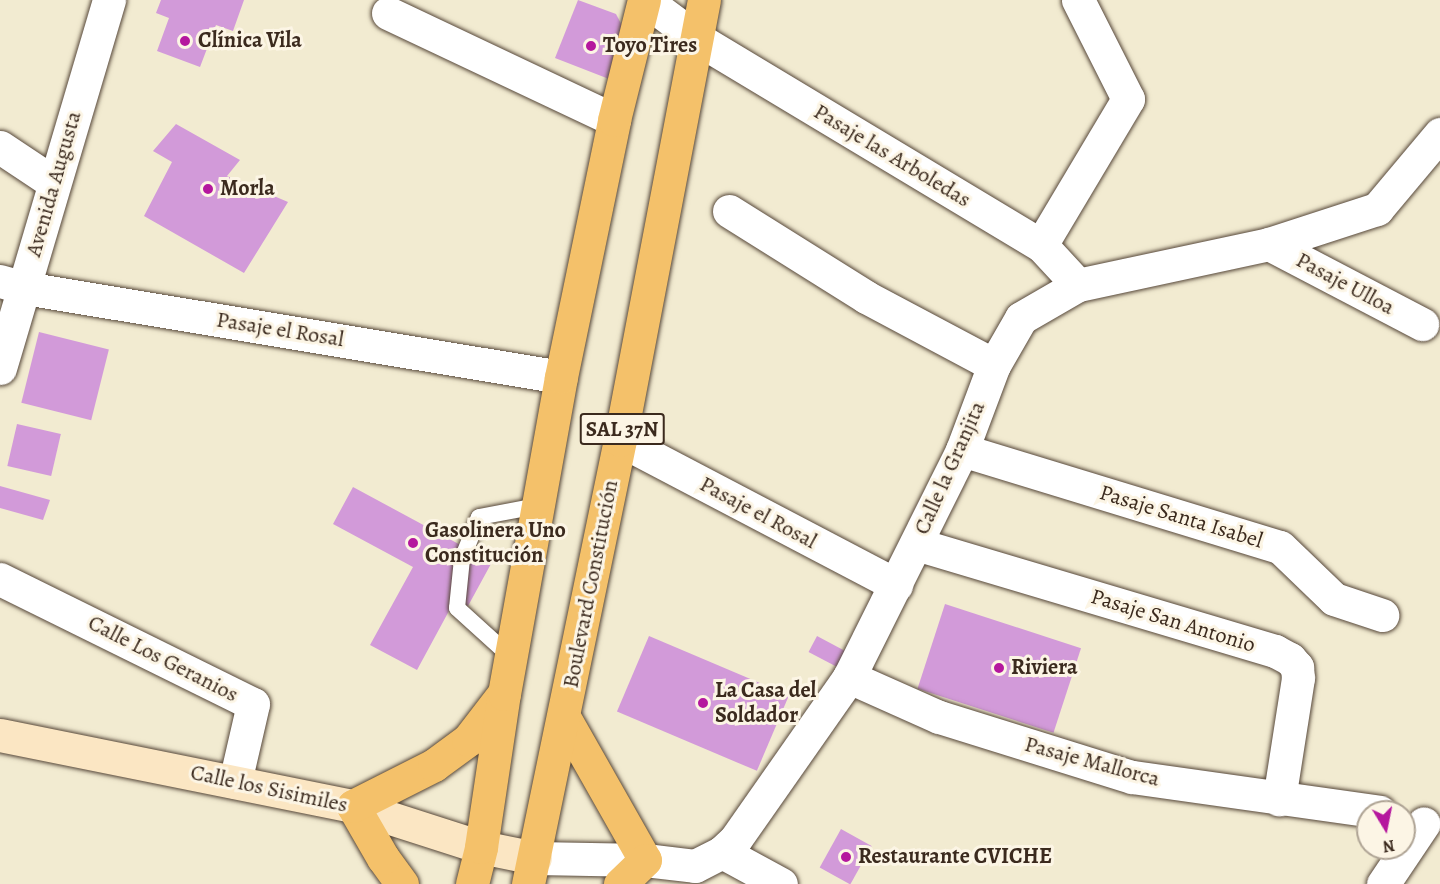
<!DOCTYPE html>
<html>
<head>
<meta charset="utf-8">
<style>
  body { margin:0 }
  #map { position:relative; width:1440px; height:884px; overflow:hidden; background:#f2ebd1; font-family:Alegreya,serif }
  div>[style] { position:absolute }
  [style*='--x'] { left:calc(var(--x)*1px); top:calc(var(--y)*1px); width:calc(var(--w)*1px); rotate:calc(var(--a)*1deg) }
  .building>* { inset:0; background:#d29ad9; transform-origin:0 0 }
  .roads { filter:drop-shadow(0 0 2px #564739) drop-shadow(0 0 2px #564739) }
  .service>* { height:16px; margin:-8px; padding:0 8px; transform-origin:8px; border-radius:8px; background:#fff }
  .minor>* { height:33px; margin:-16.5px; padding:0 16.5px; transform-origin:16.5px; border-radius:16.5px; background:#fff }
  .secondary>* { height:33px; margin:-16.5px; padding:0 16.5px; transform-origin:16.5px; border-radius:16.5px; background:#fbe6c3 }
  .trunk>* { height:33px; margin:-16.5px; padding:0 16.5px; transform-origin:16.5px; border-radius:16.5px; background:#f4c16a }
  .dots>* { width:16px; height:16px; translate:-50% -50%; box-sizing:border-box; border:3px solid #fcf5e5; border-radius:50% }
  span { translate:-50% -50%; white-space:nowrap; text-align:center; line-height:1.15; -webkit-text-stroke:6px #fcf5e5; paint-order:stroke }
  .shield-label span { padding:2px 4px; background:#fcf5e5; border:2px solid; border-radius:4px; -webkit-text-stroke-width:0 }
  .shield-label { font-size:21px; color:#3b2a1e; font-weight:700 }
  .poi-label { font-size:22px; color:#3b2a1e; font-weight:700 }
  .left { translate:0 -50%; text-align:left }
  .street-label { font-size:22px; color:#3b2a1e }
  .north { position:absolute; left:1356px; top:800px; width:60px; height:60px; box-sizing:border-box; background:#fcf5e5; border:2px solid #afa495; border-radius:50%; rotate:170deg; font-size:16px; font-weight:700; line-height:24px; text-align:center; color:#3b2a1e }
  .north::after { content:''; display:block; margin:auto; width:21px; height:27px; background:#b5179e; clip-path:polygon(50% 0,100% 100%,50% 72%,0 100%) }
</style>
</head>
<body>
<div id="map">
  <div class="building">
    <div style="clip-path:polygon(161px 0,244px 0,233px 31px,216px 25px,200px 67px,157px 51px,169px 18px,156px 13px)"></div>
    <div style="clip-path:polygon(578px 0,616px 14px,627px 35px,609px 79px,555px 58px)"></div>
    <div style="clip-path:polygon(176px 124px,240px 160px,227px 176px,288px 202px,244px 273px,144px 216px,172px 162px,153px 151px)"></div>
    <div style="left:39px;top:332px;width:72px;height:73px;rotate:14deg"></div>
    <div style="left:17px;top:424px;width:45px;height:43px;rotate:13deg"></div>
    <div style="clip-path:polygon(0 486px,50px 500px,43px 520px,0 508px)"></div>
    <div style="clip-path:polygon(353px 487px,492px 562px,468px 606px,456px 598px,417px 670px,370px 645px,413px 567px,333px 524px)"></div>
    <div style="left:945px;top:604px;width:143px;height:89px;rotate:18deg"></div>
    <div style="left:649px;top:636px;width:152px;height:82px;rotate:23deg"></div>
    <div style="left:817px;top:636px;width:34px;height:18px;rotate:28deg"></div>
    <div style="left:841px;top:829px;width:35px;height:44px;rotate:29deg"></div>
  </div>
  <div class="roads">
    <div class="service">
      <div style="--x:511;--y:657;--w:73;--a:-137.8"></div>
      <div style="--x:457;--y:608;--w:49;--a:-84.2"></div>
      <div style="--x:462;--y:559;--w:45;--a:-68"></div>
      <div style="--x:479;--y:517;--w:60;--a:-10.6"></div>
    </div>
    <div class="minor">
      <div style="--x:645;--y:0;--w:64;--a:36.7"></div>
      <div style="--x:696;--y:38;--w:402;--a:31"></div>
      <div style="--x:1041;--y:245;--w:54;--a:47.2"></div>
      <div style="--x:388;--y:13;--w:250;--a:25.3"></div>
      <div style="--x:0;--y:147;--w:65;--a:33.7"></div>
      <div style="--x:729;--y:211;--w:162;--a:32.1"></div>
      <div style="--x:866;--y:297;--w:145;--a:28"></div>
      <div style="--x:1269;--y:244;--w:173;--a:27.6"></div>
      <div style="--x:1041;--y:245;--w:170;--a:-59.2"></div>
      <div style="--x:1128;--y:99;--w:111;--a:-116.8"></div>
      <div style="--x:0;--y:281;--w:26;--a:16"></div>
      <div style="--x:25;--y:288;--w:543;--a:9.43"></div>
      <div style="--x:0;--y:368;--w:384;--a:-73.5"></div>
      <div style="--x:620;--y:440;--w:312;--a:27.7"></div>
      <div style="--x:962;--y:450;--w:332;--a:17"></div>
      <div style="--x:1280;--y:547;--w:75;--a:43.9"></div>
      <div style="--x:1334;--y:599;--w:51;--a:18.4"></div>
      <div style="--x:916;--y:544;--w:375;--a:16.6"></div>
      <div style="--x:1275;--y:651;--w:17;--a:28"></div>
      <div style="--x:1290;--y:659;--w:11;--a:49"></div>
      <div style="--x:1297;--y:667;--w:11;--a:85"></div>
      <div style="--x:1298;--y:678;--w:123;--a:98.9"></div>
      <div style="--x:0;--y:579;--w:282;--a:26.3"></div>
      <div style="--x:253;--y:704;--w:80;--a:103"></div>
      <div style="--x:849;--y:677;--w:98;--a:24"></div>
      <div style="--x:939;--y:717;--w:202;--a:17.3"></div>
      <div style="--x:1132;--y:777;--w:250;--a:8"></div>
      <div style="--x:722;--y:852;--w:67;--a:28.5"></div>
      <div style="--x:535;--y:858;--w:110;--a:1"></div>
      <div style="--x:645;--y:860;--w:50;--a:6.8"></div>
      <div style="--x:695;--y:866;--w:30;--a:-27"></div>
      <div style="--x:722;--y:852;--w:18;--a:-43"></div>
      <div style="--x:735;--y:840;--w:199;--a:-55"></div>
      <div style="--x:849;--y:677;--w:254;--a:-63.5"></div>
      <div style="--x:962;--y:450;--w:91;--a:-69.4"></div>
      <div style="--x:994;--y:365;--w:54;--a:-60.1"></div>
      <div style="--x:1021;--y:318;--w:66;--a:-30.1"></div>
      <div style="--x:1078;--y:285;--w:195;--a:-12.1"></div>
      <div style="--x:1269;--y:244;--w:114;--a:-18"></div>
      <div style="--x:1377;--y:209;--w:98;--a:-50"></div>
      <div style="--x:1383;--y:884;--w:73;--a:-56.1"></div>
    </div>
    <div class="secondary">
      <div style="--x:0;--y:735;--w:360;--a:11.4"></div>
      <div style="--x:353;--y:806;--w:134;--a:17.8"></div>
      <div style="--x:481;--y:847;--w:55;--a:11.5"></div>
    </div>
    <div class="trunk">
      <div style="--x:564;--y:717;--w:164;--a:60.5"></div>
      <div style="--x:645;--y:860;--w:35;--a:136"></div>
      <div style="--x:402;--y:884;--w:32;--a:-126"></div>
      <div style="--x:383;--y:858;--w:60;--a:-120"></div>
      <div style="--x:353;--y:806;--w:91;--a:-26.8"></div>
      <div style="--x:434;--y:765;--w:42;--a:-36.3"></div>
      <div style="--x:468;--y:740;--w:56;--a:-52.3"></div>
      <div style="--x:472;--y:884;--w:38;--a:-76"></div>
      <div style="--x:481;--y:847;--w:155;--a:-81.5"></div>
      <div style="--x:504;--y:694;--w:322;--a:-79.8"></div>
      <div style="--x:561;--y:377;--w:262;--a:-78.3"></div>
      <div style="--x:614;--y:120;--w:124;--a:-76"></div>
      <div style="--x:528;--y:884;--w:453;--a:-78.3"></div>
      <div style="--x:620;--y:440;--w:448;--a:-79.2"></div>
    </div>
  </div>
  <div class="dots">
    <div style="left:185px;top:41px;background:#b5179e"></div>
    <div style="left:591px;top:46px;background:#b5179e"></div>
    <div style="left:208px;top:189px;background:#b5179e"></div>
    <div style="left:413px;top:543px;background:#b5179e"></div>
    <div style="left:999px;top:668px;background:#b5179e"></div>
    <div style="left:703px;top:703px;background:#b5179e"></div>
    <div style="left:846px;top:857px;background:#b5179e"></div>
  </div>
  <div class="shield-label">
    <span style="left:622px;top:429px">SAL 37N</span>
  </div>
  <div class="poi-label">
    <span class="left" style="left:198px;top:41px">Clínica Vila</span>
    <span class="left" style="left:603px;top:46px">Toyo Tires</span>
    <span class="left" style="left:220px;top:189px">Morla</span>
    <span class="left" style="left:425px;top:543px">Gasolinera Uno<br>Constitución</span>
    <span class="left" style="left:1011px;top:668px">Riviera</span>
    <span class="left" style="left:715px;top:703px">La Casa del<br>Soldador</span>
    <span class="left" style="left:858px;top:857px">Restaurante CVICHE</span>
  </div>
  <div class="street-label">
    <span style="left:892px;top:156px;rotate:31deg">Pasaje las Arboledas</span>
    <span style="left:54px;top:184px;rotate:-74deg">Avenida Augusta</span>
    <span style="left:1345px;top:284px;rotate:28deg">Pasaje Ulloa</span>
    <span style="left:280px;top:330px;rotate:9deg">Pasaje el Rosal</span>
    <span style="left:950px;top:468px;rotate:-66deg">Calle la Granjita</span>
    <span style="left:758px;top:513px;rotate:28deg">Pasaje el Rosal</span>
    <span style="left:1181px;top:517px;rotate:17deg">Pasaje Santa Isabel</span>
    <span style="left:591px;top:584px;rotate:-79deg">Boulevard Constitución</span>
    <span style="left:1173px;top:621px;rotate:17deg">Pasaje San Antonio</span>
    <span style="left:163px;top:659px;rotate:27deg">Calle Los Geranios</span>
    <span style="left:1092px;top:762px;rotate:15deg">Pasaje Mallorca</span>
    <span style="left:269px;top:789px;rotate:12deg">Calle los Sisimiles</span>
  </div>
  <div class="north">N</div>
</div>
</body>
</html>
